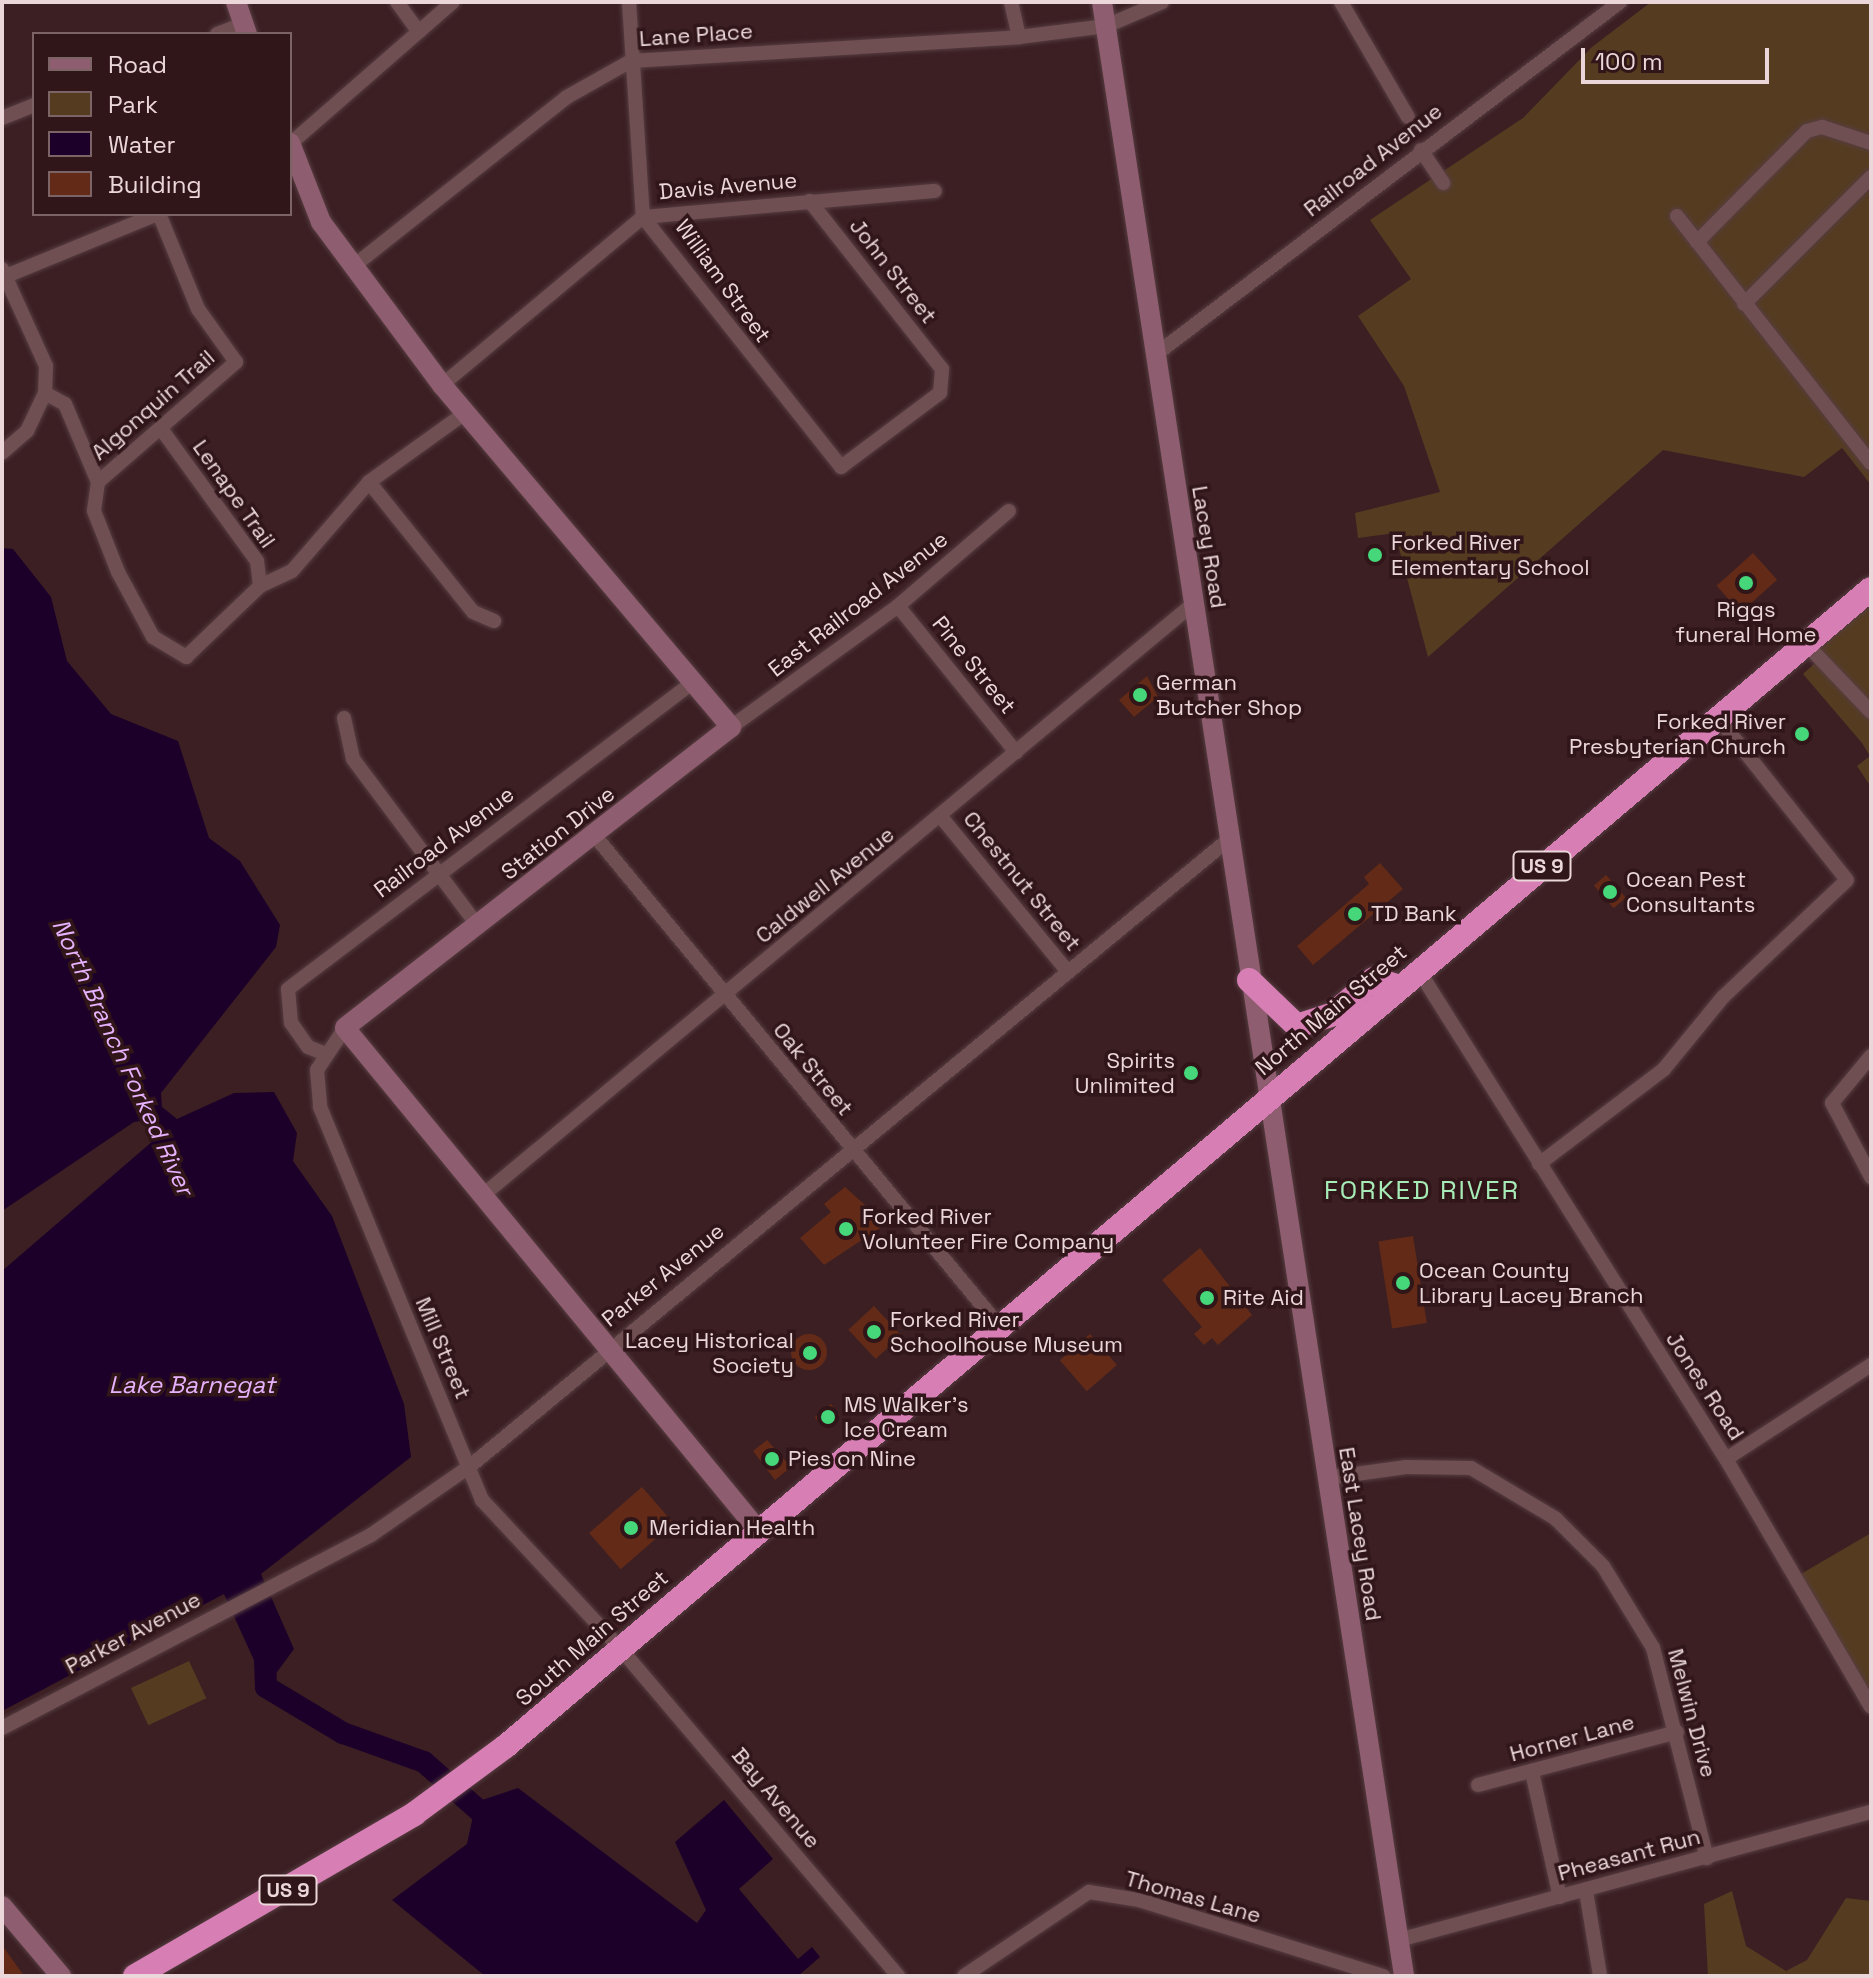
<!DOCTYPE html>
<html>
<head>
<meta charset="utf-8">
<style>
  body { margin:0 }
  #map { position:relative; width:1873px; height:1978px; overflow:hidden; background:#3b1f23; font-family:"Space Grotesk",sans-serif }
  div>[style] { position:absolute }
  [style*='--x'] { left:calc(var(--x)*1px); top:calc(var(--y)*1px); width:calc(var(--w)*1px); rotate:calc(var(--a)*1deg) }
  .green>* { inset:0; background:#553c21; transform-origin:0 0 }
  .water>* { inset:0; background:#1d0029 }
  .river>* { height:22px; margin:-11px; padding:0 11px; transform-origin:11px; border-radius:11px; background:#1d0029 }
  .building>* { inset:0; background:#632b17; transform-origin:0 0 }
  .round { border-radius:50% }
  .roads { filter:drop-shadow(0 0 2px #563d41) drop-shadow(0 0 2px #563d41) }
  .street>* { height:14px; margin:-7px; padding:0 7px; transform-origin:7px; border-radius:7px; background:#704f53 }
  .secondary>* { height:20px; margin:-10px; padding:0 10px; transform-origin:10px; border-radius:10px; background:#8f5d70 }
  .highway>* { height:24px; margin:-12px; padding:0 12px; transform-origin:12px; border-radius:12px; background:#d77fb4 }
  .dots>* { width:22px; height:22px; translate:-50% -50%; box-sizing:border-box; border:4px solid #301519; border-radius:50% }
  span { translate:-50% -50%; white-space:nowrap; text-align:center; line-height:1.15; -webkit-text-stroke:7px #301519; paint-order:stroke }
  .shield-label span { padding:2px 6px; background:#301519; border:2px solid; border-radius:6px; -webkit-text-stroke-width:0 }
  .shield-label { font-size:20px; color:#ebd7d9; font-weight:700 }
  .street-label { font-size:22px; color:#ebd7d9 }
  .poi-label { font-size:22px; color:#ebd7d9 }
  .left { translate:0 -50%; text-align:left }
  .right { translate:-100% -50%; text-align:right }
  .water-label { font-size:24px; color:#e7b2fd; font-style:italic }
  .quarter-label { font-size:26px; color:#a7ecb7; letter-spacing:2px }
  .frame { position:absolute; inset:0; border:4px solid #ebd7d9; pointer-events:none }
  .legend { position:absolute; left:32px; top:32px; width:260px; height:184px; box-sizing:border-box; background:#301519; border:2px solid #7b6366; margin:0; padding:10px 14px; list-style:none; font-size:24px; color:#ebd7d9 }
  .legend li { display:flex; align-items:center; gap:16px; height:40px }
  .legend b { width:40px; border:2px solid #7b6366 }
  .scale { position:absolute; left:1581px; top:48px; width:188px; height:36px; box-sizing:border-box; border:4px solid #ebd7d9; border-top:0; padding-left:10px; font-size:24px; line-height:28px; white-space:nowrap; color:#ebd7d9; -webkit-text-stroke:6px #301519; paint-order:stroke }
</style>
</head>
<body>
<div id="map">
  <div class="green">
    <div style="clip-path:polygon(1651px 2px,1871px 2px,1871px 485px,1842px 448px,1804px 477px,1663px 450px,1428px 657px,1395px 533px,1358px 538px,1355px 513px,1440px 492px,1404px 386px,1358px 316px,1411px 279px,1370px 220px,1523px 118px,1592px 47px)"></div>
    <div style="clip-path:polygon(1871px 589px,1871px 787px,1857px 766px,1870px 756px,1862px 743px,1803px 674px,1816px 662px,1806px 644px)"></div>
    <div style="clip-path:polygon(1871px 1533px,1871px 1706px,1794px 1578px)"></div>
    <div style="left:189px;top:1661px;width:41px;height:64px;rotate:65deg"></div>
    <div style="clip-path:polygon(1732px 1891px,1746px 1946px,1786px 1971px,1807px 1960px,1846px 1898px,1871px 1901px,1871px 1976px,1708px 1976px,1704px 1904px)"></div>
  </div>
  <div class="water">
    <div style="clip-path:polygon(2px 548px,13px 549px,51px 597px,67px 661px,111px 714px,178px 741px,209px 838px,240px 861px,280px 925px,276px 947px,161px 1093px,162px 1107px,177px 1119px,234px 1093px,274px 1092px,297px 1133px,293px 1161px,332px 1216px,404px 1404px,411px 1457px,261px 1574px,294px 1649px,266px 1687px,224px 1594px,2px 1711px,2px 1271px,154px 1140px,147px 1120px,134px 1122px,2px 1211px)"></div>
    <div style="clip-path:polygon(518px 1788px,697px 1923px,706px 1910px,675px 1842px,724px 1800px,773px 1859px,739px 1889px,798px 1959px,812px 1947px,820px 1957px,798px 1976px,485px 1976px,392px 1900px,467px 1844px,476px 1802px)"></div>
  </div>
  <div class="river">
    <div style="--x:265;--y:1659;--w:28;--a:88"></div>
    <div style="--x:266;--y:1687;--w:90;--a:30.9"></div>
    <div style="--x:343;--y:1733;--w:86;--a:19.7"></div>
    <div style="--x:424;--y:1762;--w:94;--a:41.5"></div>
  </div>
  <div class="building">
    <div style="left:1753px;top:553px;width:36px;height:49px;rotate:48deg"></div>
    <div style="clip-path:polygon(1147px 676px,1158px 697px,1134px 717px,1119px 700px)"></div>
    <div style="clip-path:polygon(1380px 863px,1403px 889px,1313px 965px,1297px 946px,1369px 884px,1364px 877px)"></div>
    <div style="left:1606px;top:875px;width:30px;height:16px;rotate:49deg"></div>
    <div style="clip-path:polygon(845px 1187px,886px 1224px,824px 1265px,800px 1238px,831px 1212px,824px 1204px)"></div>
    <div style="left:1413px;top:1236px;width:88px;height:35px;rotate:81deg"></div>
    <div style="clip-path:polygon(1200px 1248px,1252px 1315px,1218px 1345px,1212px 1338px,1204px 1345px,1194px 1334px,1202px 1327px,1162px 1280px)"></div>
    <div style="left:874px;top:1306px;width:40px;height:35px;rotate:47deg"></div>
    <div style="left:1090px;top:1334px;width:41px;height:40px;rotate:49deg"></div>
    <div class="round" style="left:791px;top:1334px;width:36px;height:36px"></div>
    <div style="left:831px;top:1404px;width:14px;height:21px;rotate:51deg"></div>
    <div style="clip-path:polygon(767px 1440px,791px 1467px,775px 1480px,753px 1451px)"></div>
    <div style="left:642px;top:1487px;width:48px;height:70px;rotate:49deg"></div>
    <div style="clip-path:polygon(2px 1945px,24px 1976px,2px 1976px)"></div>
  </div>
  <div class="roads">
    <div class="street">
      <div style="--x:397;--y:2;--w:37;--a:54"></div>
      <div style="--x:629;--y:2;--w:215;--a:86.3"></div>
      <div style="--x:643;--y:217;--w:319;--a:51.6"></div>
      <div style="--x:841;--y:467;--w:124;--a:-36.8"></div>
      <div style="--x:940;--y:393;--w:24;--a:-85"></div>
      <div style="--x:942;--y:369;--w:214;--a:-128.2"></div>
      <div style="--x:1011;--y:2;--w:36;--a:77"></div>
      <div style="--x:1341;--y:2;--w:133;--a:59.8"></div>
      <div style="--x:217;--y:34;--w:28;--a:-21"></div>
      <div style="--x:2;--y:118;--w:35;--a:-22"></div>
      <div style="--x:290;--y:144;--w:216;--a:-41.1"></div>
      <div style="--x:1421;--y:150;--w:40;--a:56"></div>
      <div style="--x:1677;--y:216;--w:314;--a:51.9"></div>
      <div style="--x:1697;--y:242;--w:156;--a:-45.3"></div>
      <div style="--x:1807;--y:131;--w:16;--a:-15"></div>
      <div style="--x:1822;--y:127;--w:52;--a:18.1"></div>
      <div style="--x:355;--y:265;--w:270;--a:-38.4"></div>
      <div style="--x:567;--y:97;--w:73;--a:-29.4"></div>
      <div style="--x:631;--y:61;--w:389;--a:-3.5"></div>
      <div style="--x:1019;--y:37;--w:88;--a:-7.2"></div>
      <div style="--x:1106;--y:26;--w:61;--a:-23.2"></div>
      <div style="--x:2;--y:269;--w:107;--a:65.6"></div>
      <div style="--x:46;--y:366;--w:27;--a:92"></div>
      <div style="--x:45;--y:393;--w:42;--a:115.3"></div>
      <div style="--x:27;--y:431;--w:33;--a:139"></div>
      <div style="--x:6;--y:276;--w:163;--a:-22.3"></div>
      <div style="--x:1744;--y:304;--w:180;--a:-45"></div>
      <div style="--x:1155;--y:355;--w:584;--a:-37.2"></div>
      <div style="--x:442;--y:385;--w:262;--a:-39.9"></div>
      <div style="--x:643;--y:217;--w:293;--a:-5.1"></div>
      <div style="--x:45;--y:393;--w:23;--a:29"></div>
      <div style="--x:65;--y:404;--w:85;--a:67.1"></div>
      <div style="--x:98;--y:482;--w:29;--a:98"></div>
      <div style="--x:94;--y:511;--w:66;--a:68.5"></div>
      <div style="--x:118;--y:572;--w:74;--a:61.7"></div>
      <div style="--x:153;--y:637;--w:39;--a:31"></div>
      <div style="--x:186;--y:657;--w:103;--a:-43.8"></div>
      <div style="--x:260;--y:586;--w:35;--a:-25"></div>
      <div style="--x:292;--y:571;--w:118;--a:-49.1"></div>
      <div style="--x:369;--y:482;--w:118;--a:-35.7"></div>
      <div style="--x:162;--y:430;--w:162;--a:54.1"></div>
      <div style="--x:257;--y:561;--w:25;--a:83"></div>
      <div style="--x:98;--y:482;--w:183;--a:-41"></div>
      <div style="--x:236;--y:362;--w:65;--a:-125.6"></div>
      <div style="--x:198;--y:309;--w:103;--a:-112.3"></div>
      <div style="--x:369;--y:482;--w:166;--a:51.3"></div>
      <div style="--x:473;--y:612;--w:23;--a:23"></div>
      <div style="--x:898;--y:606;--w:188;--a:51.1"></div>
      <div style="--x:1806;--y:644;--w:94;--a:46.3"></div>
      <div style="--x:344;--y:718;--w:42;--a:77.6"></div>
      <div style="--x:353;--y:759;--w:207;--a:53.2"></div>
      <div style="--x:731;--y:727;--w:206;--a:-35.9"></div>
      <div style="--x:898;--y:606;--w:146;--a:-40.6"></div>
      <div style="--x:942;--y:818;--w:199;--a:50.7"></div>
      <div style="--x:595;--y:836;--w:636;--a:50.48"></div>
      <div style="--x:1419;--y:971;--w:577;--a:57.83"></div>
      <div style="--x:1726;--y:1459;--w:287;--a:59.7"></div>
      <div style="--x:345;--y:1028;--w:50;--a:123.7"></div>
      <div style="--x:317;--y:1070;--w:37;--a:85"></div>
      <div style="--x:320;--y:1107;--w:425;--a:67.6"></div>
      <div style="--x:482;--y:1500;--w:202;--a:47"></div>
      <div style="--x:620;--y:1648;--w:430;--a:49.7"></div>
      <div style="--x:323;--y:1053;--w:16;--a:-158"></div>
      <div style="--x:308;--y:1047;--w:29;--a:-125"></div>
      <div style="--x:291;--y:1023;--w:34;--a:-95"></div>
      <div style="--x:288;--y:989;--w:507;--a:-37.14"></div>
      <div style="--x:1871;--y:1056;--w:61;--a:129.7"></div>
      <div style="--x:1832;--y:1103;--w:84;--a:62.2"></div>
      <div style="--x:1539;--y:1164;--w:157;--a:-37.2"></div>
      <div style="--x:1664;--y:1069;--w:93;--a:-50.7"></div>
      <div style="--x:1723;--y:997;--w:170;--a:-43.3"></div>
      <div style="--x:1847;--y:880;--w:206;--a:-128.5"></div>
      <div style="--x:482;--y:1196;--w:925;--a:-39.78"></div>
      <div style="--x:1726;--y:1459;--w:173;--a:-33"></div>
      <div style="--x:1327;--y:1478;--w:80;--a:-7.9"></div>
      <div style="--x:1406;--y:1467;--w:65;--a:0.9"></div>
      <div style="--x:1471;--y:1468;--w:98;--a:30.8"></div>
      <div style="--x:1555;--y:1518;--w:68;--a:45"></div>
      <div style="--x:1603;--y:1566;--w:96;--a:58.6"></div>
      <div style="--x:1653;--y:1648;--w:217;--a:75.6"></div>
      <div style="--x:2;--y:1728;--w:416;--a:-27.6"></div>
      <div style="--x:371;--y:1535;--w:119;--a:-34.8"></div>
      <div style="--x:469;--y:1467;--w:984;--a:-39.56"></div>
      <div style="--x:1532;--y:1772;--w:128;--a:77.4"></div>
      <div style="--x:1478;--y:1785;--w:206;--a:-14.9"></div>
      <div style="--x:1586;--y:1891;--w:86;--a:80.6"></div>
      <div style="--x:1399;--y:1940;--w:489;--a:-15.2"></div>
      <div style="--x:964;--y:1976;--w:151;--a:-33.9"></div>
      <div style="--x:1089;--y:1892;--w:51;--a:9.1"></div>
      <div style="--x:1139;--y:1900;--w:256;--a:17.3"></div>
    </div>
    <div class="secondary">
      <div style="--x:236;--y:2;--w:34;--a:71"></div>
      <div style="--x:1102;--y:2;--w:1997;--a:81.3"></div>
      <div style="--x:290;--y:143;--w:85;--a:68.6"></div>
      <div style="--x:321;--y:222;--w:203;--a:53.4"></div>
      <div style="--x:442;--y:385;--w:448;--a:49.8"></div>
      <div style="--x:731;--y:727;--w:489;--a:142.1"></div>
      <div style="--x:345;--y:1028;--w:650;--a:50.56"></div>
      <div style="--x:2;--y:1906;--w:92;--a:49.9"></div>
    </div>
    <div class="highway">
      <div style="--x:1249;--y:980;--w:66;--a:43.8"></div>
      <div style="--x:1297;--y:1026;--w:38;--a:-18"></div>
      <div style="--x:1333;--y:1014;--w:54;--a:-40.5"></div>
      <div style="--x:1374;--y:979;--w:27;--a:17"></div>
      <div style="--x:135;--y:1976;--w:323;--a:-30.1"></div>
      <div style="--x:414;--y:1814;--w:114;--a:-36.5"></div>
      <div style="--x:506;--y:1746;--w:1789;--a:-40.29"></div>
    </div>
  </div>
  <div class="dots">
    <div style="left:1375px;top:555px;background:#45d77a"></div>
    <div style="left:1746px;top:583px;background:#45d77a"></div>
    <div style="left:1140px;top:695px;background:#45d77a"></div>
    <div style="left:1802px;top:734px;background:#45d77a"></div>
    <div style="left:1610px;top:892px;background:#45d77a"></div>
    <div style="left:1355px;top:914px;background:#45d77a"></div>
    <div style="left:1191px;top:1073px;background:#45d77a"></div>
    <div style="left:846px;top:1229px;background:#45d77a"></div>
    <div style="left:1403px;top:1283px;background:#45d77a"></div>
    <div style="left:1207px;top:1298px;background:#45d77a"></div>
    <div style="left:874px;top:1332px;background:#45d77a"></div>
    <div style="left:810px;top:1353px;background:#45d77a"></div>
    <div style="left:828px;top:1417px;background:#45d77a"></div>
    <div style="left:772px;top:1459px;background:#45d77a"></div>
    <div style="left:631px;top:1528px;background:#45d77a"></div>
  </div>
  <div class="shield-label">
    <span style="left:1542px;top:866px">US 9</span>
    <span style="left:288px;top:1890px">US 9</span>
  </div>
  <div class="street-label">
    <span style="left:696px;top:35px;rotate:-4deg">Lane Place</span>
    <span style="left:1373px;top:160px;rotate:-38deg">Railroad Avenue</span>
    <span style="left:728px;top:186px;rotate:-5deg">Davis Avenue</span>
    <span style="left:893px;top:271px;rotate:52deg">John Street</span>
    <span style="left:723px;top:281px;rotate:54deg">William Street</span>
    <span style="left:153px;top:405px;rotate:-41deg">Algonquin Trail</span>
    <span style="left:234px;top:494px;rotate:55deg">Lenape Trail</span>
    <span style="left:1209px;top:547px;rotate:81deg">Lacey Road</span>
    <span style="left:858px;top:604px;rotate:-38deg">East Railroad Avenue</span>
    <span style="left:974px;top:665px;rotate:51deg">Pine Street</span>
    <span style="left:558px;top:833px;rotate:-38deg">Station Drive</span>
    <span style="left:444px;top:842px;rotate:-37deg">Railroad Avenue</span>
    <span style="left:1022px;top:881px;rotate:51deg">Chestnut Street</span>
    <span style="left:825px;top:885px;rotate:-39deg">Caldwell Avenue</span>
    <span style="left:1331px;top:1010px;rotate:-40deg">North Main Street</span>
    <span style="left:813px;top:1069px;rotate:51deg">Oak Street</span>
    <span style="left:663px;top:1275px;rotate:-39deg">Parker Avenue</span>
    <span style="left:443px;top:1348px;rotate:67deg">Mill Street</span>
    <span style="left:1705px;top:1386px;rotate:57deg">Jones Road</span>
    <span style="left:1360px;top:1534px;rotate:81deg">East Lacey Road</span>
    <span style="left:133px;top:1633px;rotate:-28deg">Parker Avenue</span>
    <span style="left:592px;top:1638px;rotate:-41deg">South Main Street</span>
    <span style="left:1692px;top:1713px;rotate:75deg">Melwin Drive</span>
    <span style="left:1572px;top:1738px;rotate:-15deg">Horner Lane</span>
    <span style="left:776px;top:1798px;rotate:50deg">Bay Avenue</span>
    <span style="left:1629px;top:1855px;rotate:-15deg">Pheasant Run</span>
    <span style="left:1193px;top:1897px;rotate:16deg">Thomas Lane</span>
  </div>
  <div class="poi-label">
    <span class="left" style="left:1391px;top:555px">Forked River<br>Elementary School</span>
    <span style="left:1746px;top:622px">Riggs<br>funeral Home</span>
    <span class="left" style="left:1156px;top:695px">German<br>Butcher Shop</span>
    <span class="right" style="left:1786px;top:734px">Forked River<br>Presbyterian Church</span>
    <span class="left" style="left:1626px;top:892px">Ocean Pest<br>Consultants</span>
    <span class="left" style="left:1371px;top:914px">TD Bank</span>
    <span class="right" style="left:1175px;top:1073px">Spirits<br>Unlimited</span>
    <span class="left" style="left:862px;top:1229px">Forked River<br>Volunteer Fire Company</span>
    <span class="left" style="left:1419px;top:1283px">Ocean County<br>Library Lacey Branch</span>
    <span class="left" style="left:1223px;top:1298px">Rite Aid</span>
    <span class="left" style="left:890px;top:1332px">Forked River<br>Schoolhouse Museum</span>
    <span class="right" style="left:794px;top:1353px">Lacey Historical<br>Society</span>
    <span class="left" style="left:844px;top:1417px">MS Walker's<br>Ice Cream</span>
    <span class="left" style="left:788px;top:1459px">Pies on Nine</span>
    <span class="left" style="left:649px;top:1528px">Meridian Health</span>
  </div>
  <div class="water-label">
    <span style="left:123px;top:1057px;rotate:65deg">North Branch Forked River</span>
    <span style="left:192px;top:1385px">Lake Barnegat</span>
  </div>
  <div class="quarter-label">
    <span style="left:1422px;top:1191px">FORKED RIVER</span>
  </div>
  <div class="frame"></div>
  <ul class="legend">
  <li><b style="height:10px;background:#8f5d70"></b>Road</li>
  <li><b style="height:22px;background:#553c21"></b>Park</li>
  <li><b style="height:22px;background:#1d0029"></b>Water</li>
  <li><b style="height:22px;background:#632b17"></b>Building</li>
  </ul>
  <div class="scale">100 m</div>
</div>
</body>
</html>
